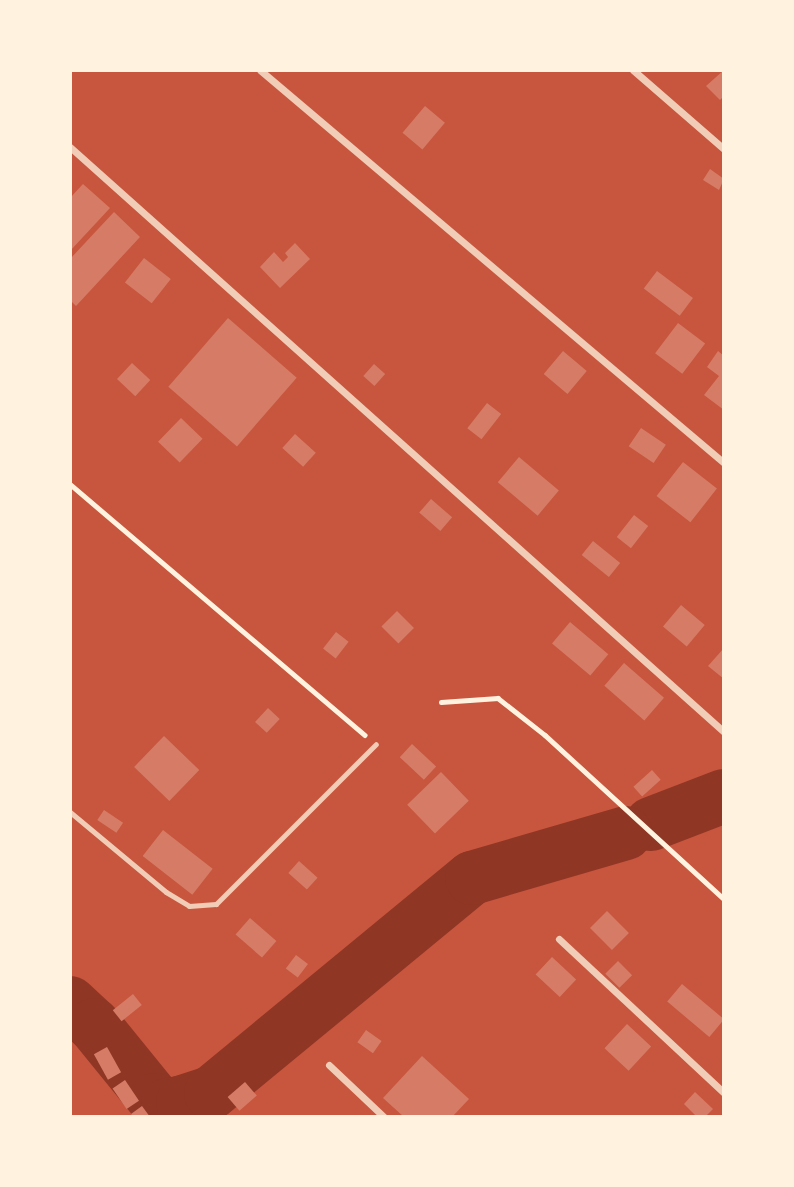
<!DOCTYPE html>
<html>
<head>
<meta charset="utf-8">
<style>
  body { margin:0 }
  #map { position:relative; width:794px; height:1187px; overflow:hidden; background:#c8553d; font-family:"PT Serif",serif }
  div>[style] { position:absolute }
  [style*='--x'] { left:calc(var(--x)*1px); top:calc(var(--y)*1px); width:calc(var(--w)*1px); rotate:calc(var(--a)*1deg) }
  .river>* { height:54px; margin:-27px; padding:0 27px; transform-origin:27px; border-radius:27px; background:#8f3625 }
  .building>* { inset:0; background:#d67c66; transform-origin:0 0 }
  .path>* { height:4.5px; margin:-2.25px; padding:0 2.25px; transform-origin:2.25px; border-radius:2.25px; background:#fff3e0 }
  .service>* { height:5px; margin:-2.5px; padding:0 2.5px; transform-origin:2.5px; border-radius:2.5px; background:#f1ccb7 }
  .minor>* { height:7px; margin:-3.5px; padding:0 3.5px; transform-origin:3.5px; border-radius:3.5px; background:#f1ccb7 }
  span { translate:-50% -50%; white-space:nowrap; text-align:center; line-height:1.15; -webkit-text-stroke:7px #fff3e0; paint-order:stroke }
  .frame { position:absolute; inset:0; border:72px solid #fff3e0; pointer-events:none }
</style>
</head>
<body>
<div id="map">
  <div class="river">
    <div style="--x:651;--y:824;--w:78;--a:-21"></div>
    <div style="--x:70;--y:1003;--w:33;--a:43"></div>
    <div style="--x:94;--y:1025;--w:97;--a:50.9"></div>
    <div style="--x:155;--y:1100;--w:14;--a:21"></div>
    <div style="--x:168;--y:1105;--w:15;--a:-11"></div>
    <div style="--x:183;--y:1102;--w:29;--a:-18"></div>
    <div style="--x:211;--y:1093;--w:338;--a:-39.5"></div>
    <div style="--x:472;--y:878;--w:160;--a:-16.3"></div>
  </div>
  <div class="building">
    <div style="clip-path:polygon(724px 70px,724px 96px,720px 100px,706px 86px)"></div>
    <div style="left:425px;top:106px;width:26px;height:35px;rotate:40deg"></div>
    <div style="clip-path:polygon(710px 169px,724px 179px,719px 190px,703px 180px)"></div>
    <div style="clip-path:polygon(83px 184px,110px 208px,70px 251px,70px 198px)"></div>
    <div style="clip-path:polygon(114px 212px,140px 237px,76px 306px,70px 300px,70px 259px)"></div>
    <div style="clip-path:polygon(295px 243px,310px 259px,280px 288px,260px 267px,274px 252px,283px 262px,288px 257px,285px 253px)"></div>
    <div style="left:144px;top:258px;width:34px;height:31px;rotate:38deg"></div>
    <div style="left:657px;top:271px;width:45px;height:22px;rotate:37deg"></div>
    <div style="left:228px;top:318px;width:91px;height:91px;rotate:41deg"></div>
    <div style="left:678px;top:323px;width:34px;height:38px;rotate:37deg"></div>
    <div style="left:563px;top:351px;width:31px;height:30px;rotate:40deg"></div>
    <div style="clip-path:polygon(718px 351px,724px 356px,724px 410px,704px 395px,719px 376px,707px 367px)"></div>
    <div style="left:132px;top:363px;width:25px;height:22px;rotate:43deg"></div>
    <div style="left:374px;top:364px;width:15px;height:16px;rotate:42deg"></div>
    <div style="left:487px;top:403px;width:18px;height:32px;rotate:38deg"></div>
    <div style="left:181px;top:418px;width:30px;height:33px;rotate:44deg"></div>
    <div style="left:641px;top:428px;width:30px;height:22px;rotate:34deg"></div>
    <div style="left:295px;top:434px;width:28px;height:19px;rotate:42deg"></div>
    <div style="left:519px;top:457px;width:52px;height:33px;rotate:40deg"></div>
    <div style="left:683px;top:462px;width:43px;height:43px;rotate:38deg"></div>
    <div style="left:431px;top:499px;width:28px;height:18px;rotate:41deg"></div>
    <div style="left:634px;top:515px;width:18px;height:28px;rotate:38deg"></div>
    <div style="left:593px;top:541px;width:35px;height:18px;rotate:39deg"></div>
    <div style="left:681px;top:605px;width:31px;height:28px;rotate:40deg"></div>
    <div style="left:397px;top:611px;width:24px;height:22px;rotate:45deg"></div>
    <div style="left:570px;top:622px;width:50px;height:28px;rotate:40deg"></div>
    <div style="left:336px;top:632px;width:16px;height:21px;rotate:38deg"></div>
    <div style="clip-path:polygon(724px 648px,724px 679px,708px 666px)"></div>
    <div style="left:624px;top:663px;width:53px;height:30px;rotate:41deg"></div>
    <div style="left:268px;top:708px;width:16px;height:19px;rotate:43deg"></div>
    <div style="left:164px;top:736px;width:49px;height:43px;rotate:44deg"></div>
    <div style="left:412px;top:744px;width:33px;height:18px;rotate:43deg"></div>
    <div style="left:652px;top:770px;width:13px;height:25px;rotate:48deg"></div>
    <div style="left:441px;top:772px;width:40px;height:47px;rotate:46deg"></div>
    <div style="left:104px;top:810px;width:23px;height:12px;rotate:34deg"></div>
    <div style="left:163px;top:830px;width:63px;height:33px;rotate:38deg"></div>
    <div style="left:299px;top:861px;width:25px;height:16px;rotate:42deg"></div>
    <div style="left:607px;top:911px;width:31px;height:24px;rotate:45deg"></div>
    <div style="left:250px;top:918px;width:35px;height:22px;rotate:41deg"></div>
    <div style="left:296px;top:955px;width:15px;height:17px;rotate:37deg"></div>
    <div style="left:552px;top:957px;width:33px;height:24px;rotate:43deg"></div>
    <div style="left:618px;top:961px;width:20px;height:18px;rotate:45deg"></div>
    <div style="left:682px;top:984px;width:55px;height:23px;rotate:40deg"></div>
    <div style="left:133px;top:994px;width:14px;height:26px;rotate:51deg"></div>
    <div style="left:627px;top:1024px;width:33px;height:33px;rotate:43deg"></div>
    <div style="left:366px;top:1030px;width:19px;height:15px;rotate:35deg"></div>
    <div style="left:107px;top:1047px;width:29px;height:15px;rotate:61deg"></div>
    <div style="clip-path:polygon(422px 1056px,469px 1099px,452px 1117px,404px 1117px,383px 1098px)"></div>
    <div style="left:125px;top:1080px;width:25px;height:15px;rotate:56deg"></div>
    <div style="left:245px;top:1082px;width:18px;height:23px;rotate:49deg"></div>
    <div style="clip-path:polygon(695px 1092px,713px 1109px,705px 1117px,697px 1117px,684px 1104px)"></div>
    <div style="clip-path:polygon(142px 1106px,150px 1117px,133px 1117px,131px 1114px)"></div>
  </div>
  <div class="path">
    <div style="--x:70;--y:484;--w:387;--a:40.4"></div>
    <div style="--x:441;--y:702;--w:57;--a:-4"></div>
    <div style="--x:498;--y:698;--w:60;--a:38.2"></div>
    <div style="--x:545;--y:735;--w:243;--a:42.5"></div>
  </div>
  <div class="service">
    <div style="--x:70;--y:812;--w:125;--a:39.8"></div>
    <div style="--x:166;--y:892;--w:27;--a:31"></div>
    <div style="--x:189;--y:906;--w:27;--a:-4"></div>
    <div style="--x:216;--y:904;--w:226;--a:-45"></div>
  </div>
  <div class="minor">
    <div style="--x:260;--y:70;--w:608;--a:40.26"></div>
    <div style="--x:633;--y:70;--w:121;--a:41"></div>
    <div style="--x:70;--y:147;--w:877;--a:41.81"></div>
    <div style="--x:559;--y:939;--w:226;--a:43"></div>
    <div style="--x:329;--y:1065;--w:76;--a:43.4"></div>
  </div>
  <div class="frame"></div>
</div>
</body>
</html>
